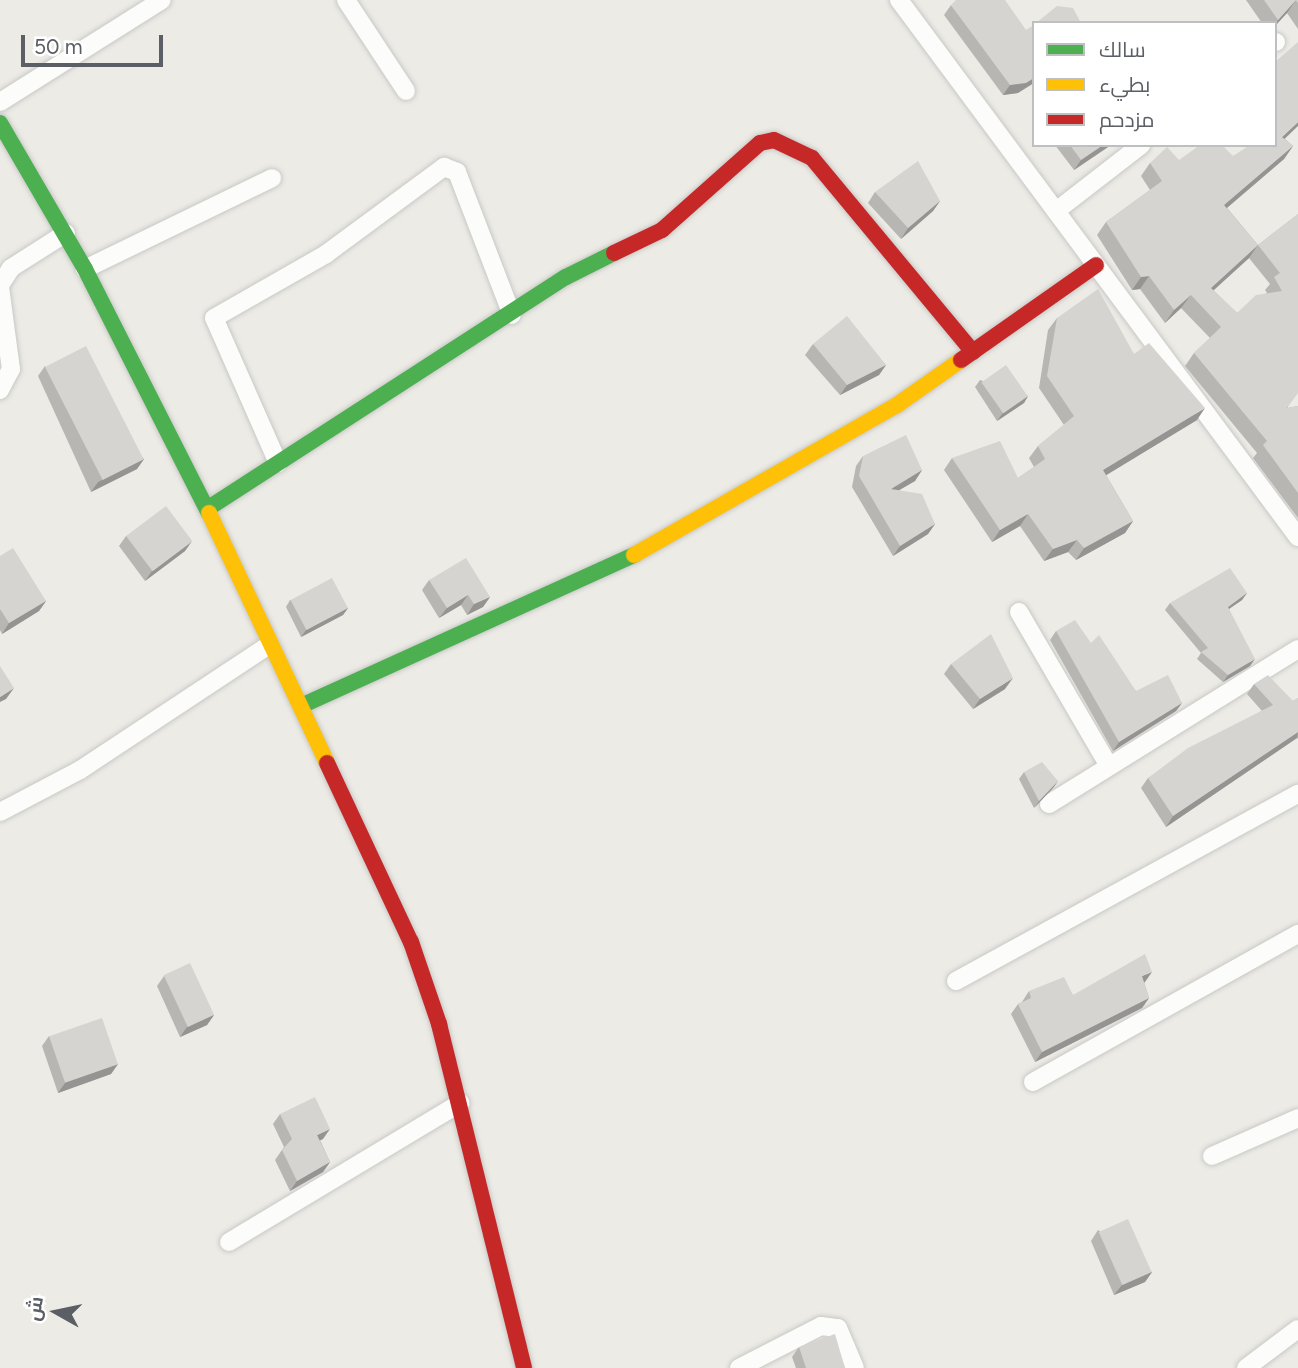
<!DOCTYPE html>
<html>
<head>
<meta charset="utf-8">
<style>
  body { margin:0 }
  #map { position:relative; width:1298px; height:1368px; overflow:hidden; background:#ecebe5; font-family:Figtree,Cairo,sans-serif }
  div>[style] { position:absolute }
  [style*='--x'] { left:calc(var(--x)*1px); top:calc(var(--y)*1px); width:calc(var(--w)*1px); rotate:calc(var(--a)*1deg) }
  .roads { filter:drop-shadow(0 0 2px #c8c8c7) drop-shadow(0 0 2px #c8c8c7) }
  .street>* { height:18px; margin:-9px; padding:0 9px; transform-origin:9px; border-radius:9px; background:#fcfcfb }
  .fast>* { height:16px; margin:-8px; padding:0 8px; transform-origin:8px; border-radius:8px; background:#4caf50 }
  .slow>* { height:16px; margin:-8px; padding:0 8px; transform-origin:8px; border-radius:8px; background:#ffc107 }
  .jam>* { height:16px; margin:-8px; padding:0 8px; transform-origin:8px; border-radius:8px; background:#c62828 }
  .wall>* { inset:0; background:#b7b6b3 }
  .shaded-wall>* { inset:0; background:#959492 }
  .building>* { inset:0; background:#d5d4d0; transform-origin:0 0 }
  span { translate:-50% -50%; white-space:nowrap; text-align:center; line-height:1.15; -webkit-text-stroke:5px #fff; paint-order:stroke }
  .legend { position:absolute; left:1032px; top:21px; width:245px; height:126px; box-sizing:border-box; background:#fff; border:2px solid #bdbfc1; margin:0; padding:9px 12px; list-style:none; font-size:21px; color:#5b5f65 }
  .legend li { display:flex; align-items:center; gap:14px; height:35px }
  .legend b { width:35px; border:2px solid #bdbfc1 }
  .north { position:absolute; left:21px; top:1277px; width:70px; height:70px; -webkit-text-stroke:5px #fff; paint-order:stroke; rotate:279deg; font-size:19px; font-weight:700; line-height:28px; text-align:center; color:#5b5f65 }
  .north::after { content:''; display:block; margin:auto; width:24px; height:32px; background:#5b5f65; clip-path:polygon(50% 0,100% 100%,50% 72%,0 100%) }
  .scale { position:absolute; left:21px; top:35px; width:142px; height:32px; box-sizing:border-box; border:4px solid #5b5f65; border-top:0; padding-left:9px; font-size:21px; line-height:24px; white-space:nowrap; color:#5b5f65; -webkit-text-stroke:5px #fff; paint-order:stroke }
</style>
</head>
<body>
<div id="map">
  <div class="roads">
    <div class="street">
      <div style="--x:346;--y:0;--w:109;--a:56.6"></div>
      <div style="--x:899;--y:0;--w:669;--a:53.39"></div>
      <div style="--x:1275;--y:42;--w:1;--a:0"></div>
      <div style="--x:0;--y:102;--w:191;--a:-32.2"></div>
      <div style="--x:1056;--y:211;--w:108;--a:-37.8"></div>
      <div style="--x:85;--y:269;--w:208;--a:-25.9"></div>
      <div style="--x:0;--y:285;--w:20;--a:-57"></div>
      <div style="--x:11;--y:268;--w:65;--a:-32.5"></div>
      <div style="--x:0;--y:287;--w:83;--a:82.4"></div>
      <div style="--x:11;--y:369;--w:24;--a:118"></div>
      <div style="--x:278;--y:463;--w:158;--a:-113.8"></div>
      <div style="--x:214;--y:318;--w:129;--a:-29.7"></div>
      <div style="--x:326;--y:254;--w:147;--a:-36.4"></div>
      <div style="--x:444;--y:167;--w:14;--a:21"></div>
      <div style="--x:457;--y:172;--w:153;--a:69"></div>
      <div style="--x:1019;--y:612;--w:178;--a:59.7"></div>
      <div style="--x:1049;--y:804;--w:293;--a:-31.9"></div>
      <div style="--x:0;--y:812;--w:90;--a:-27.7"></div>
      <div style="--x:80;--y:770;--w:224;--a:-33.5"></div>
      <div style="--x:956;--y:981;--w:390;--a:-28.7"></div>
      <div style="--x:1033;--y:1082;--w:304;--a:-29.2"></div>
      <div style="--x:1212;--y:1156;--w:94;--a:-23.8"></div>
      <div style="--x:229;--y:1242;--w:270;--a:-31"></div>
      <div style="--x:739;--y:1368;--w:92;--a:-27.1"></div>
      <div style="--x:821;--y:1326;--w:17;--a:7"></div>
      <div style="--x:838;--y:1328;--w:43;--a:67"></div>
      <div style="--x:1246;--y:1368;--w:65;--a:-36.9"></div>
    </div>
    <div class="fast">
      <div style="--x:0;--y:123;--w:169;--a:59.8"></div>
      <div style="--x:85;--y:269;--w:274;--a:63.1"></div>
      <div style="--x:207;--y:509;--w:427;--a:-32.9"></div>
      <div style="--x:566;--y:277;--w:54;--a:-26.6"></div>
      <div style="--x:301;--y:706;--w:366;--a:-24.4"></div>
    </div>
    <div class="slow">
      <div style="--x:209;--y:513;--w:276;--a:64.7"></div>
      <div style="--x:634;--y:555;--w:303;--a:-29.7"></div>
      <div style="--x:897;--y:405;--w:78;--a:-35.1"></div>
    </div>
    <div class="jam">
      <div style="--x:614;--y:253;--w:53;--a:-25.6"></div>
      <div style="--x:662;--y:230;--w:131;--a:-41.6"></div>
      <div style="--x:760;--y:143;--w:14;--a:-12"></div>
      <div style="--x:774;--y:140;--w:42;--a:25.3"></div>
      <div style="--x:812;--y:158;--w:252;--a:50.3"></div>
      <div style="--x:961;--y:360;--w:165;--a:-35.1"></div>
      <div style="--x:327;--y:763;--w:198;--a:64.9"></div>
      <div style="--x:411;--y:942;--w:87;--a:71.1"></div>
      <div style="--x:439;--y:1024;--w:354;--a:76.1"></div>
    </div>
  </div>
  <div class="wall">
    <div style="clip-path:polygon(1246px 0,1298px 0,1298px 29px,1287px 13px,1275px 26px,1275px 23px,1262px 23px)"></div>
    <div style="clip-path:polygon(951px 5px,1018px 93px,1003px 95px,944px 15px)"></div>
    <div style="clip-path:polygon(evenodd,1285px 139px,1293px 146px,1284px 159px,1227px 208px,1258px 245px,1298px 214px,1288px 408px,1298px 406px,1298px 518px,1253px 458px,1257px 453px,1185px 366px,1194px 353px,1210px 338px,1181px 308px,1165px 323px,1140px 289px,1132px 290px,1097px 235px,1106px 222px,1150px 190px,1141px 176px,1150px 163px,1233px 156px,1275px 145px,1285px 139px,1249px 258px,1270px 284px,1265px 290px,1267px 293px,1237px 313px,1213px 290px,1249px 258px)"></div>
    <div style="clip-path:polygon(1055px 145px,1111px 145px,1074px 170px)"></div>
    <div style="clip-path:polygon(875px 192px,940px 201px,933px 211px,901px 239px,868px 203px)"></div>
    <div style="clip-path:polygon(1057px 318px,1134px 354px,1197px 420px,1106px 475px,1133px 521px,1125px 533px,1076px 560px,1068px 552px,1044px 561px,1020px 526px,992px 542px,944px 470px,952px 458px,1018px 478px,1034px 467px,1029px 458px,1038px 446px,1064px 425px,1039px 388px,1048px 330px)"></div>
    <div style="clip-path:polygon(813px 344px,886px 365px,879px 375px,840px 395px,805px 355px)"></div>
    <div style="clip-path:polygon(45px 366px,144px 459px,137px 469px,91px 492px,38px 376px)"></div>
    <div style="clip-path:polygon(980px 380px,1028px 396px,1024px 403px,997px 421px,975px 387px)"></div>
    <div style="clip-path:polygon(863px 456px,922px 470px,915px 481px,899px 490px,935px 524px,928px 534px,893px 556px,852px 487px,856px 466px)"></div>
    <div style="clip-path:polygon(126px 536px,192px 541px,185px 551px,145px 581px,119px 546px)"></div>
    <div style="clip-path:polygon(0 556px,46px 601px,39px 611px,2px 634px,0 630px)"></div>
    <div style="clip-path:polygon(429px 580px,490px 597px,483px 607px,467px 615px,461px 605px,439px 618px,422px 590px)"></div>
    <div style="clip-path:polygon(1247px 593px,1242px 600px,1229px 609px,1250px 666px,1223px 682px,1197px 659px,1201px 653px,1165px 610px,1170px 603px)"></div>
    <div style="clip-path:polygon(290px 600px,348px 608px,343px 615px,301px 637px,286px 607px)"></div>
    <div style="clip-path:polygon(1056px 631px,1091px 643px,1136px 691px,1182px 703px,1176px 711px,1113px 751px,1050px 640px)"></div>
    <div style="clip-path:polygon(951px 664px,1005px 689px,973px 709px,944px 674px)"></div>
    <div style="clip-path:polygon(1254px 684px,1293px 701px,1298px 698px,1298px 739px,1297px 738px,1166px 827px,1141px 788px,1148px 778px,1262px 711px,1247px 694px)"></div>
    <div style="clip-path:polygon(1024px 772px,1058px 781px,1053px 788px,1034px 808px,1019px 779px)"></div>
    <div style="clip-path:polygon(164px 976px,214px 1015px,207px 1025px,180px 1037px,157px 986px)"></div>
    <div style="clip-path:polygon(1144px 982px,1149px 998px,1142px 1008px,1035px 1062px,1011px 1014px,1018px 1004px,1022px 1002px,1029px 991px,1073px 995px,1145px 982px)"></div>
    <div style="clip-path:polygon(49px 1036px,118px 1064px,111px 1074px,58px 1093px,42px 1046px)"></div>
    <div style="clip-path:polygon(280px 1114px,323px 1139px,320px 1140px,330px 1162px,323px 1172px,290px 1191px,275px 1160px,284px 1147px,273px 1124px)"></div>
    <div style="clip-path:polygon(1098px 1230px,1152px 1272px,1145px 1282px,1114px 1295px,1091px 1241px)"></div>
    <div style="clip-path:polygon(799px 1347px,845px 1368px,796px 1368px,792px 1357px)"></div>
  </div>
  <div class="shaded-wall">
    <div style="clip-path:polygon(1296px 0,1287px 13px,1275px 26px,1275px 23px,1278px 20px)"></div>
    <div style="clip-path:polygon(1034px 78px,1034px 83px,1018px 93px,1003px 95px,1010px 85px)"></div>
    <div style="clip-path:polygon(1298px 122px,1298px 126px,1273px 150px,1282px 137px)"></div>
    <div style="clip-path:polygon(1103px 145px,1111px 145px,1074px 170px,1081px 160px)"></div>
    <div style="clip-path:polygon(1293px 146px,1284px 159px,1215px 218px,1224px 205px)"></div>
    <div style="clip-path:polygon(940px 201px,933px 211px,901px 239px,908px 228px)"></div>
    <div style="clip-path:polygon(1258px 245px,1249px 258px,1202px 301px,1211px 288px)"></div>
    <div style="clip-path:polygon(1149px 276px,1140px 289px,1132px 290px,1141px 277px)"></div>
    <div style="clip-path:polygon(1191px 295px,1181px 308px,1165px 323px,1174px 310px)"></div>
    <div style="clip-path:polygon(886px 365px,879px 375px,840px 395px,847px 385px)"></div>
    <div style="clip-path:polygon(1028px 396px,1024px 403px,997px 421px,1002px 414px)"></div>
    <div style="clip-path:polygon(1205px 408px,1197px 420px,1095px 482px,1103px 470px)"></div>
    <div style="clip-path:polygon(144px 459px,137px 469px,91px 492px,98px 482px)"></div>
    <div style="clip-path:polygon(922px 470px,915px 481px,884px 499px,891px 489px)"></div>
    <div style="clip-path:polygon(1028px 514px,1020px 526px,992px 542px,1000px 530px)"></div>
    <div style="clip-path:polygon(1133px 521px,1125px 533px,1076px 560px,1084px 548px)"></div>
    <div style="clip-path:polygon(935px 524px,928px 534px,893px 556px,900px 546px)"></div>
    <div style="clip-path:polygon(1077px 540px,1068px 552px,1044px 561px,1053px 549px)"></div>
    <div style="clip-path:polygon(192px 541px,185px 551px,145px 581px,152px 571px)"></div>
    <div style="clip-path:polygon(1247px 593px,1242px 600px,1223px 613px,1228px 607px)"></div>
    <div style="clip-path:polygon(468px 595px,461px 605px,439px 618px,447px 608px)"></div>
    <div style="clip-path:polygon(490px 597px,483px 607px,467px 615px,474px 604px)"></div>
    <div style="clip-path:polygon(46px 601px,39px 611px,2px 634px,9px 623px)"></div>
    <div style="clip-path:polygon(348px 608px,343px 615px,301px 637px,306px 630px)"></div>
    <div style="clip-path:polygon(1255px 659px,1250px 666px,1223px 682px,1228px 675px)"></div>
    <div style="clip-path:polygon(1013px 678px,1005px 689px,973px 709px,980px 699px)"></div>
    <div style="clip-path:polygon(14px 688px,6px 699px,0 702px,0 697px)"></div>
    <div style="clip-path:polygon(1182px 703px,1176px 711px,1113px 751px,1119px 742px)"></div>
    <div style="clip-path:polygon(1298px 732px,1297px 738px,1166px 827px,1173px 816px)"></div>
    <div style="clip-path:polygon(1058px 781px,1053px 788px,1034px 808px,1039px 801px)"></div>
    <div style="clip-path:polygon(1152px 972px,1145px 982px,1135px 987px,1142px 976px)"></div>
    <div style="clip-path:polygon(1149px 998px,1142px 1008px,1035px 1062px,1042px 1052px)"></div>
    <div style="clip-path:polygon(214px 1015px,207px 1025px,180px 1037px,187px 1027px)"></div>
    <div style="clip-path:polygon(118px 1064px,111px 1074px,58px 1093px,65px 1083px)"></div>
    <div style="clip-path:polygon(330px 1129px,323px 1139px,310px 1145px,317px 1135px)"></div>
    <div style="clip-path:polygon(330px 1162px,323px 1172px,290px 1191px,297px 1181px)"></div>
    <div style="clip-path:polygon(1152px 1272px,1145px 1282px,1114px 1295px,1122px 1285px)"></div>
  </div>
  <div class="building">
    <div style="clip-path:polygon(956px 0,1005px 0,1026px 30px,1034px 25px,1034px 78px,1026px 83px,1010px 85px,951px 5px)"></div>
    <div style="clip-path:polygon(1264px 0,1298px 0,1298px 3px,1296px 0,1278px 20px)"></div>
    <div style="clip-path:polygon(1057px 6px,1073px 8px,1081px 23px,1036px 23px)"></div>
    <div style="clip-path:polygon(evenodd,1298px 42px,1298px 122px,1282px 137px,1293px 146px,1224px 205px,1258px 245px,1298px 214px,1298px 393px,1287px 408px,1298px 406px,1298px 493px,1263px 445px,1267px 441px,1194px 353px,1221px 327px,1191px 295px,1174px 310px,1149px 276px,1141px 277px,1106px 222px,1162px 181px,1150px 163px,1167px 147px,1179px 160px,1200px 145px,1222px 145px,1233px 156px,1250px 145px,1275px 145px,1275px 62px,1298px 42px,1258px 245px,1280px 273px,1274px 277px,1282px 291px,1256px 295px,1237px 313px,1211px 288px,1258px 245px)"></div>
    <div style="clip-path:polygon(1070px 145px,1103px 145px,1081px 160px)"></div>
    <div style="clip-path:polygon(918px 161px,940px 201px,908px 228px,875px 192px)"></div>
    <div style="clip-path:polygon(1098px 289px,1134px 354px,1149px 343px,1205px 408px,1103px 470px,1133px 521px,1084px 548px,1077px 540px,1053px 549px,1028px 514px,1000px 530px,952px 458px,1000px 441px,1018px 478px,1045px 459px,1038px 446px,1074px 416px,1047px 376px,1057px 318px)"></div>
    <div style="clip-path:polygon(847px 316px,886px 365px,847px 385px,813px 344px)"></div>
    <div style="left:86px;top:346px;width:127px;height:46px;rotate:63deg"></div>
    <div style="left:1006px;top:365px;width:38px;height:30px;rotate:55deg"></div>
    <div style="clip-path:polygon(906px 435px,922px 470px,891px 489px,922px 494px,935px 524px,900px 546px,859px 476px,863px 456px)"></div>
    <div style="left:166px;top:506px;width:44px;height:50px;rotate:53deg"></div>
    <div style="clip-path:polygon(13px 548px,46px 601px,9px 623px,0 609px,0 556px)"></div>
    <div style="clip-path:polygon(466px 558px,490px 597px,474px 604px,468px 595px,447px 608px,429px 580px)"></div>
    <div style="clip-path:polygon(1230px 568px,1247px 593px,1228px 607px,1255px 659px,1228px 675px,1201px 652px,1208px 648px,1170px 603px)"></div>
    <div style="left:332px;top:578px;width:34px;height:47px;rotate:62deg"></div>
    <div style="clip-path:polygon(1075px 620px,1091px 643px,1099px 635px,1136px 691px,1168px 675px,1182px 703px,1119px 742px,1056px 631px)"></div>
    <div style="clip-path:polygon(991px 634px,1013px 678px,980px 699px,951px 664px)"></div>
    <div style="clip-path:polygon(0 666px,14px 688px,0 697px)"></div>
    <div style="clip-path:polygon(1268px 675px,1293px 701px,1298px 698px,1298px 732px,1173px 816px,1148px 778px,1188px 748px,1273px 705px,1254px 684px)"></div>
    <div style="clip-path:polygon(1042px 762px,1058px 781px,1039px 801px,1024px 772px)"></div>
    <div style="clip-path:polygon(1145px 954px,1152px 972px,1142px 976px,1149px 998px,1042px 1052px,1018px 1004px,1031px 998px,1029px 991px,1064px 977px,1073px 995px)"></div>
    <div style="left:190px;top:963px;width:57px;height:29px;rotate:65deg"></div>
    <div style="left:102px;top:1018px;width:49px;height:56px;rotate:71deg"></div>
    <div style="clip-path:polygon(315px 1097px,330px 1129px,317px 1135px,330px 1162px,297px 1181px,282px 1150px,292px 1139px,280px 1114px)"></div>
    <div style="left:1128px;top:1219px;width:58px;height:32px;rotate:66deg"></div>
    <div style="clip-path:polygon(835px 1334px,845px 1368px,806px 1368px,799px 1347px)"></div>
  </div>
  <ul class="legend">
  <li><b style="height:9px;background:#4caf50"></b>سالك</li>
  <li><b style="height:9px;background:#ffc107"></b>بطيء</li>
  <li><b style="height:9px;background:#c62828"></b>مزدحم</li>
  </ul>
  <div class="north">ش</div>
  <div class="scale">50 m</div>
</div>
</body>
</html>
